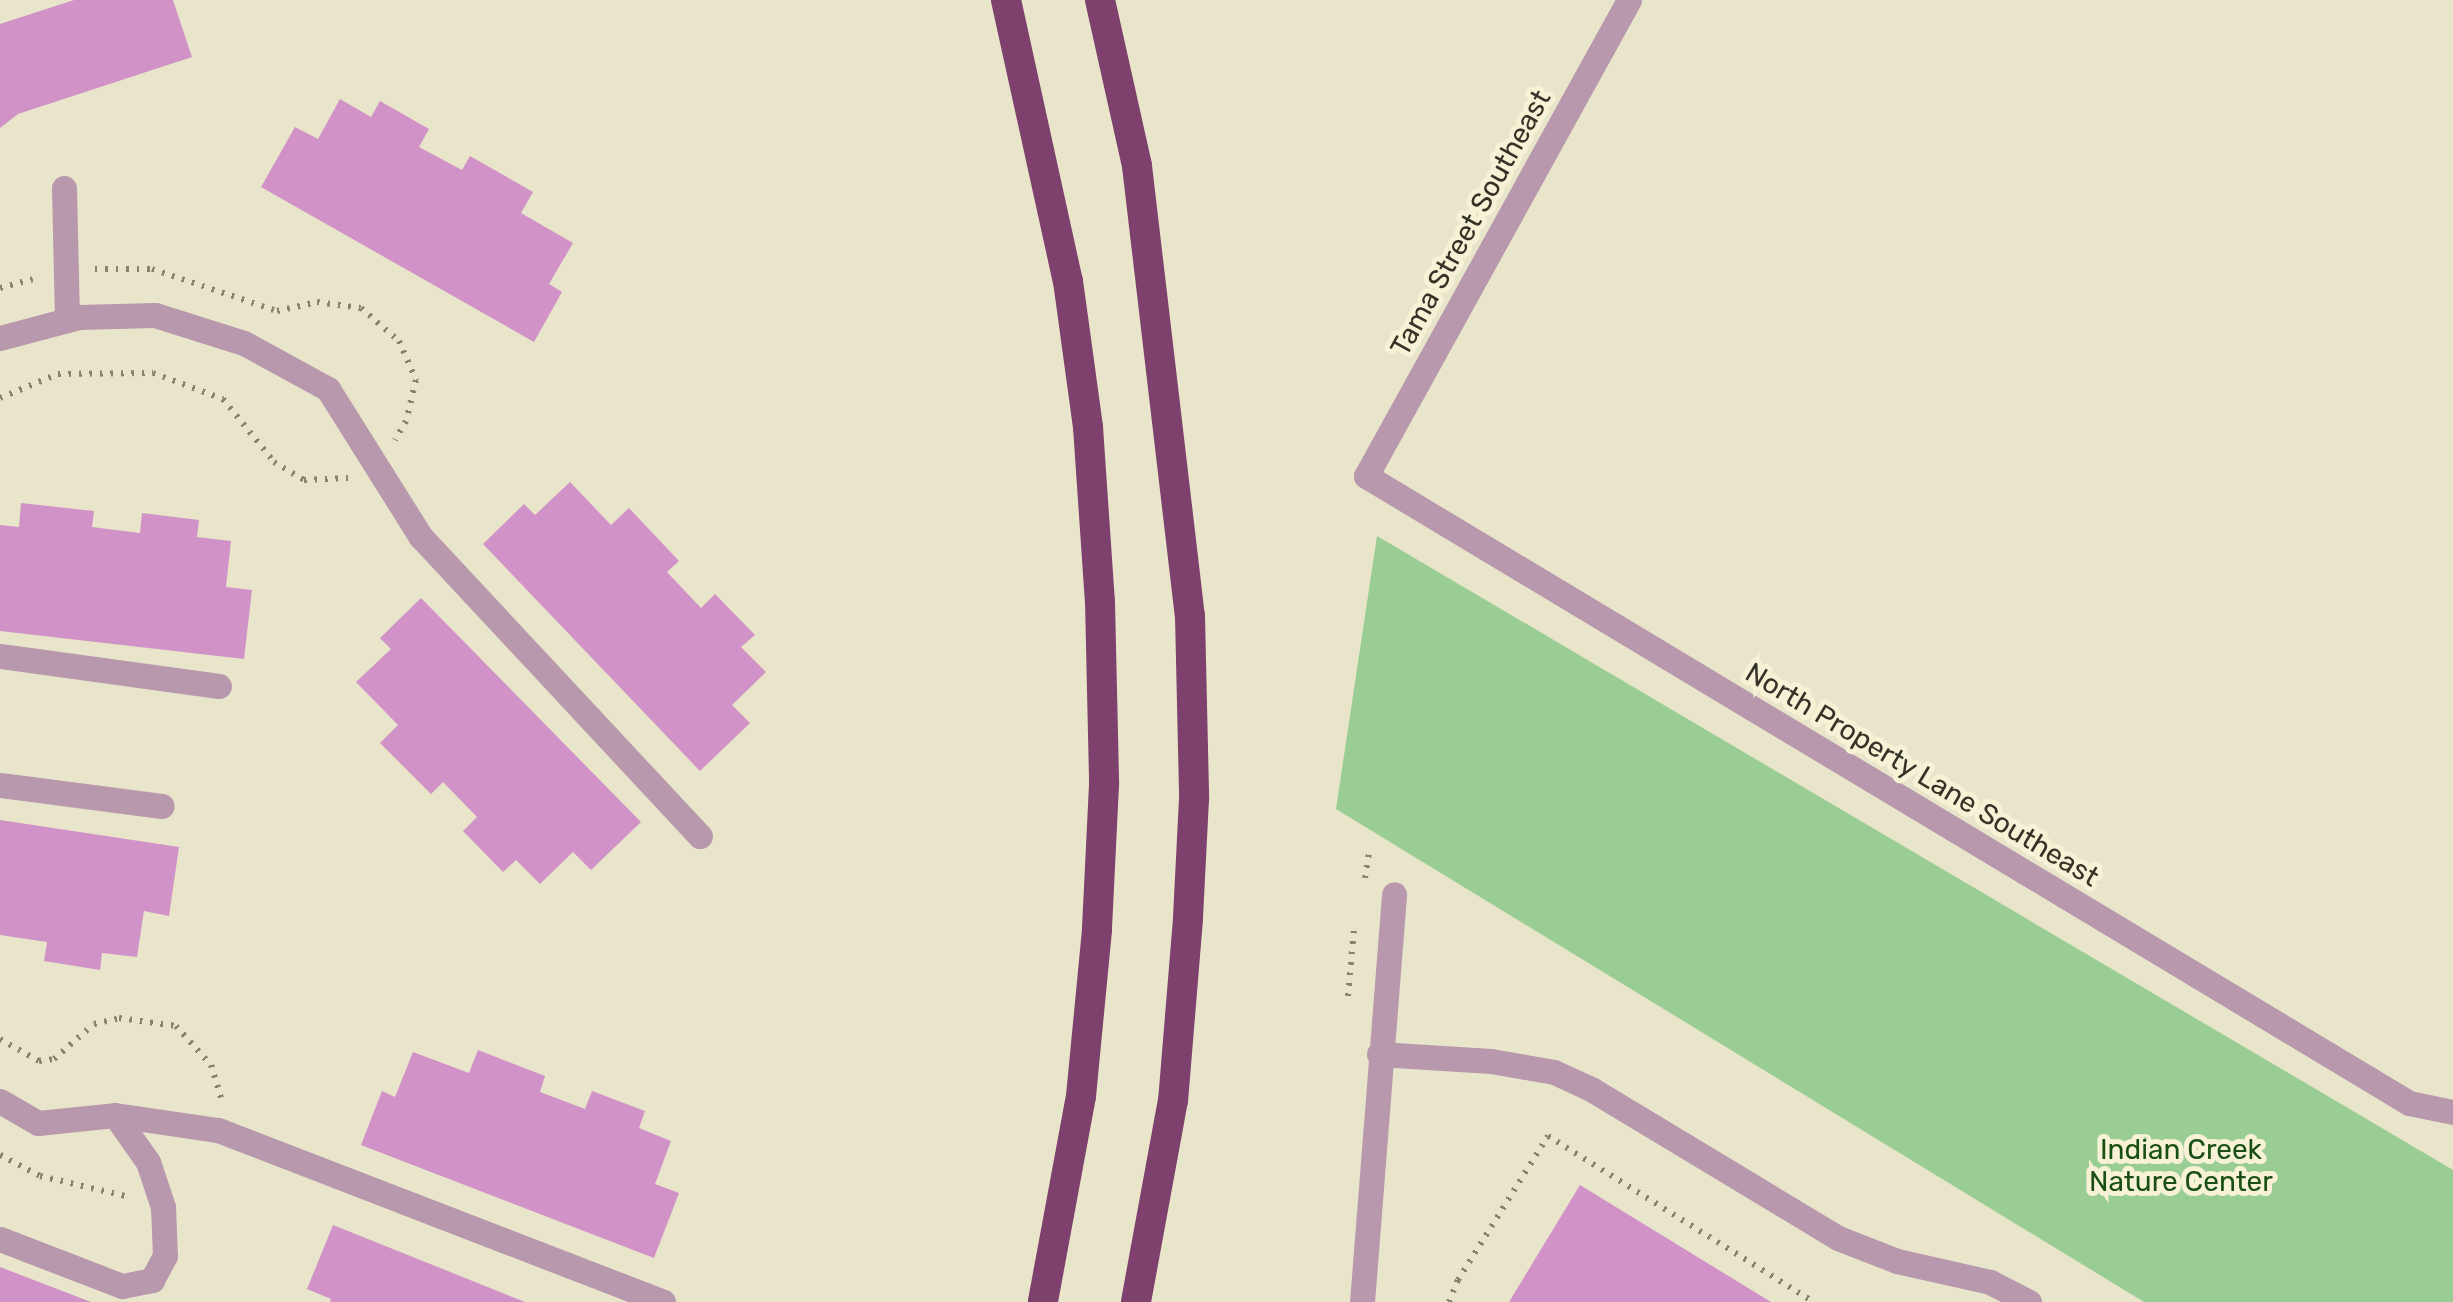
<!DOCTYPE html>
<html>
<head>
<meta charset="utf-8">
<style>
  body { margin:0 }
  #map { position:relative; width:2453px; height:1302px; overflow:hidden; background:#e9e5ca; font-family:Rubik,sans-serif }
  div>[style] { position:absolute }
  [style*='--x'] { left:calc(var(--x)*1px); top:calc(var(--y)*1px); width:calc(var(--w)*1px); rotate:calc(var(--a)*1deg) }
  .green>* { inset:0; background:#99cd93 }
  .building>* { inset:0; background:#d092c7 }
  .path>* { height:6px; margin-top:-3px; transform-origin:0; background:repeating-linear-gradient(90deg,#868371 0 2.5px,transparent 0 10.5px) }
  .minor>* { height:25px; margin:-12.5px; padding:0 12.5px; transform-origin:12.5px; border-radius:12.5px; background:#b798ad }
  .highway>* { height:30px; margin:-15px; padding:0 15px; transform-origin:15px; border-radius:15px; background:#7e416d }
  span { translate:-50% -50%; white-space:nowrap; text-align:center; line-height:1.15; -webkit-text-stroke:10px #f7f2d6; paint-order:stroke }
  .street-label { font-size:28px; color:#353328 }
  .park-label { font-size:28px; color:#194f14 }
</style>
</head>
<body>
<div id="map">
  <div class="green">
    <div style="clip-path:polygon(1377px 536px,2453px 1170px,2453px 1302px,2144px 1302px,1336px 809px)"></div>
  </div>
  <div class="building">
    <div style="clip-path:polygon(74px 0,173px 0,192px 57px,18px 114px,0 128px,0 24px)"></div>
    <div style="clip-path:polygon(340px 99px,371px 117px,380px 101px,429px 129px,419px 147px,462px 170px,470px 156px,533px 192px,521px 213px,573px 243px,549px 284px,562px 292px,534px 342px,261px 187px,295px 127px,318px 139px)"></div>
    <div style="clip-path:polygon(570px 482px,611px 525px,629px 508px,679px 561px,667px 572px,701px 608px,715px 594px,755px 635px,741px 647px,766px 672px,732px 705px,750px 723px,700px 771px,483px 544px,524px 504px,535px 515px)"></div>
    <div style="clip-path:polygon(21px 503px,94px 511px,92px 527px,140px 533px,142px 513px,199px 520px,197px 537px,231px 541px,226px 587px,252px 590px,244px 659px,0 631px,0 525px,19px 527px)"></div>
    <div style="clip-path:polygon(421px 598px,641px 822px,591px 870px,573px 852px,540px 884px,516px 860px,503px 872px,463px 831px,477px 817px,443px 782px,431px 794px,380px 743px,398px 725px,356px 682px,391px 649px,380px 638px)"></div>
    <div style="clip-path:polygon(0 820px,179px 847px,169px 916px,144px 911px,137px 957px,102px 953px,100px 970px,44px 961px,47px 942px,0 935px)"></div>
    <div style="clip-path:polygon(478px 1050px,545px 1076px,540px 1092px,585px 1109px,592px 1091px,645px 1111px,639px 1128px,671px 1141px,655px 1184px,679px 1193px,654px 1258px,361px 1145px,382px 1091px,395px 1097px,413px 1052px,469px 1073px)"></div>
    <div style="clip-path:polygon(1580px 1185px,1771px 1302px,1509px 1302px)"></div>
    <div style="clip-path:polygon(333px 1225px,525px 1302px,330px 1302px,331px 1299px,307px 1289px)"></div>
    <div style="clip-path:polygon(0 1267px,91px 1302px,0 1302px)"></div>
  </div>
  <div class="path">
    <div style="--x:95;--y:269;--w:57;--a:0"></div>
    <div style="--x:152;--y:269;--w:132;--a:18.6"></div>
    <div style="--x:277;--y:311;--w:41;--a:-12.7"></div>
    <div style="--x:317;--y:302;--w:44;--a:7.8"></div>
    <div style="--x:361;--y:308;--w:50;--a:41"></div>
    <div style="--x:399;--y:341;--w:43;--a:66.4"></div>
    <div style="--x:416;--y:380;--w:42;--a:103.7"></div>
    <div style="--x:406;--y:421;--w:22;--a:120"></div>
    <div style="--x:0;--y:288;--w:34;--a:-15"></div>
    <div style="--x:0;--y:398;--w:63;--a:-22.5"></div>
    <div style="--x:58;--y:374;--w:95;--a:-0.6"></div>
    <div style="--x:153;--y:373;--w:75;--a:20.4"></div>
    <div style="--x:223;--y:399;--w:81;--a:51"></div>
    <div style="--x:274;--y:462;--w:35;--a:31"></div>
    <div style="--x:304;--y:480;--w:44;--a:-2.6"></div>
    <div style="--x:1365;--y:878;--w:24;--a:-81"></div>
    <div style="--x:1348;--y:996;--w:67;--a:-84.9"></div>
    <div style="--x:0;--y:1039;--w:45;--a:29.4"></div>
    <div style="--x:39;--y:1061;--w:15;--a:-8"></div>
    <div style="--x:54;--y:1059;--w:53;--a:-41.2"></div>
    <div style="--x:94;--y:1024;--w:26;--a:-13"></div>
    <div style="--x:119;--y:1018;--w:58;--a:8"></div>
    <div style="--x:176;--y:1026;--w:52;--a:48.1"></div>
    <div style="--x:211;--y:1065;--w:34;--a:73"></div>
    <div style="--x:0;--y:1155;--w:45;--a:27.7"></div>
    <div style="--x:40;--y:1176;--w:87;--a:13.2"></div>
    <div style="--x:1449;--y:1302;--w:24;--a:-68"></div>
    <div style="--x:1458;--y:1280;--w:170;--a:-58"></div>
    <div style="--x:1548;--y:1136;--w:314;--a:32"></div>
  </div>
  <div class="minor">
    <div style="--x:1629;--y:0;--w:544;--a:118.92"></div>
    <div style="--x:1366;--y:476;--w:1217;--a:31.01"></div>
    <div style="--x:2409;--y:1103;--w:45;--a:11.6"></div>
    <div style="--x:64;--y:188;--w:132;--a:88.7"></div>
    <div style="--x:0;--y:338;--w:82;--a:-14.9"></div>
    <div style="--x:79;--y:317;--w:76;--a:-1.5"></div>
    <div style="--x:155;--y:315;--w:93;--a:17.5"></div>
    <div style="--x:244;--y:343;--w:96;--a:28.7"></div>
    <div style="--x:328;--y:389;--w:175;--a:57.9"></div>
    <div style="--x:421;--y:537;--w:409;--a:47"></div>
    <div style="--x:0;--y:656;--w:221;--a:7.8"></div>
    <div style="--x:0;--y:785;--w:163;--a:7.4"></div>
    <div style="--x:1379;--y:1054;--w:112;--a:3.6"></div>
    <div style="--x:1491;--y:1061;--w:64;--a:9.9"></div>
    <div style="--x:1554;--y:1072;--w:41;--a:24.7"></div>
    <div style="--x:1591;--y:1089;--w:288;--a:31.1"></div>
    <div style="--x:1838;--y:1238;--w:63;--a:21.3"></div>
    <div style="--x:1897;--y:1261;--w:95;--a:12.7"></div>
    <div style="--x:1990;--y:1282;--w:44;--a:27.1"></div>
    <div style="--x:0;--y:1101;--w:44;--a:30.1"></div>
    <div style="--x:38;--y:1123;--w:77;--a:-5.9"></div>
    <div style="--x:115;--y:1115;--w:104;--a:8.3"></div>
    <div style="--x:218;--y:1130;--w:477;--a:21.1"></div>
    <div style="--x:0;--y:1239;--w:131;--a:21.1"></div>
    <div style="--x:122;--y:1286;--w:31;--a:-11"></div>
    <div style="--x:152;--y:1280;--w:27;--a:-62"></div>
    <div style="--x:165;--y:1256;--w:49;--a:-92.3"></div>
    <div style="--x:163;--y:1207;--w:47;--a:-108.4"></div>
    <div style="--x:148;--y:1162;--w:57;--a:-125.1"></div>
    <div style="--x:1362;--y:1302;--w:409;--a:-85.5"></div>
  </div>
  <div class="highway">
    <div style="--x:1006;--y:0;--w:288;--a:77.6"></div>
    <div style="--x:1068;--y:281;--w:147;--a:82.2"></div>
    <div style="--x:1088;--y:427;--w:175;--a:86.1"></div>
    <div style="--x:1100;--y:602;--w:183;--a:88.7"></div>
    <div style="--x:1104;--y:785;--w:145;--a:92.8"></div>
    <div style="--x:1097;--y:930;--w:167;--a:95.5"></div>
    <div style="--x:1081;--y:1096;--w:209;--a:100.5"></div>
    <div style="--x:1100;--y:0;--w:170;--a:77.4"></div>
    <div style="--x:1137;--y:166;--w:453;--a:83.3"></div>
    <div style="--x:1190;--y:616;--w:183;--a:88.7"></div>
    <div style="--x:1194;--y:799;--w:120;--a:92.9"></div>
    <div style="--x:1188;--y:919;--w:182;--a:94.7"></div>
    <div style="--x:1173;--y:1100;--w:205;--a:100.4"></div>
  </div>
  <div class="street-label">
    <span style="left:1471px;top:223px;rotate:-61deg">Tama Street Southeast</span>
    <span style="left:1922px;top:775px;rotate:31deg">North Property Lane Southeast</span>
  </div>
  <div class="park-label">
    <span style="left:2181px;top:1166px">Indian Creek<br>Nature Center</span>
  </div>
</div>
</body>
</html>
